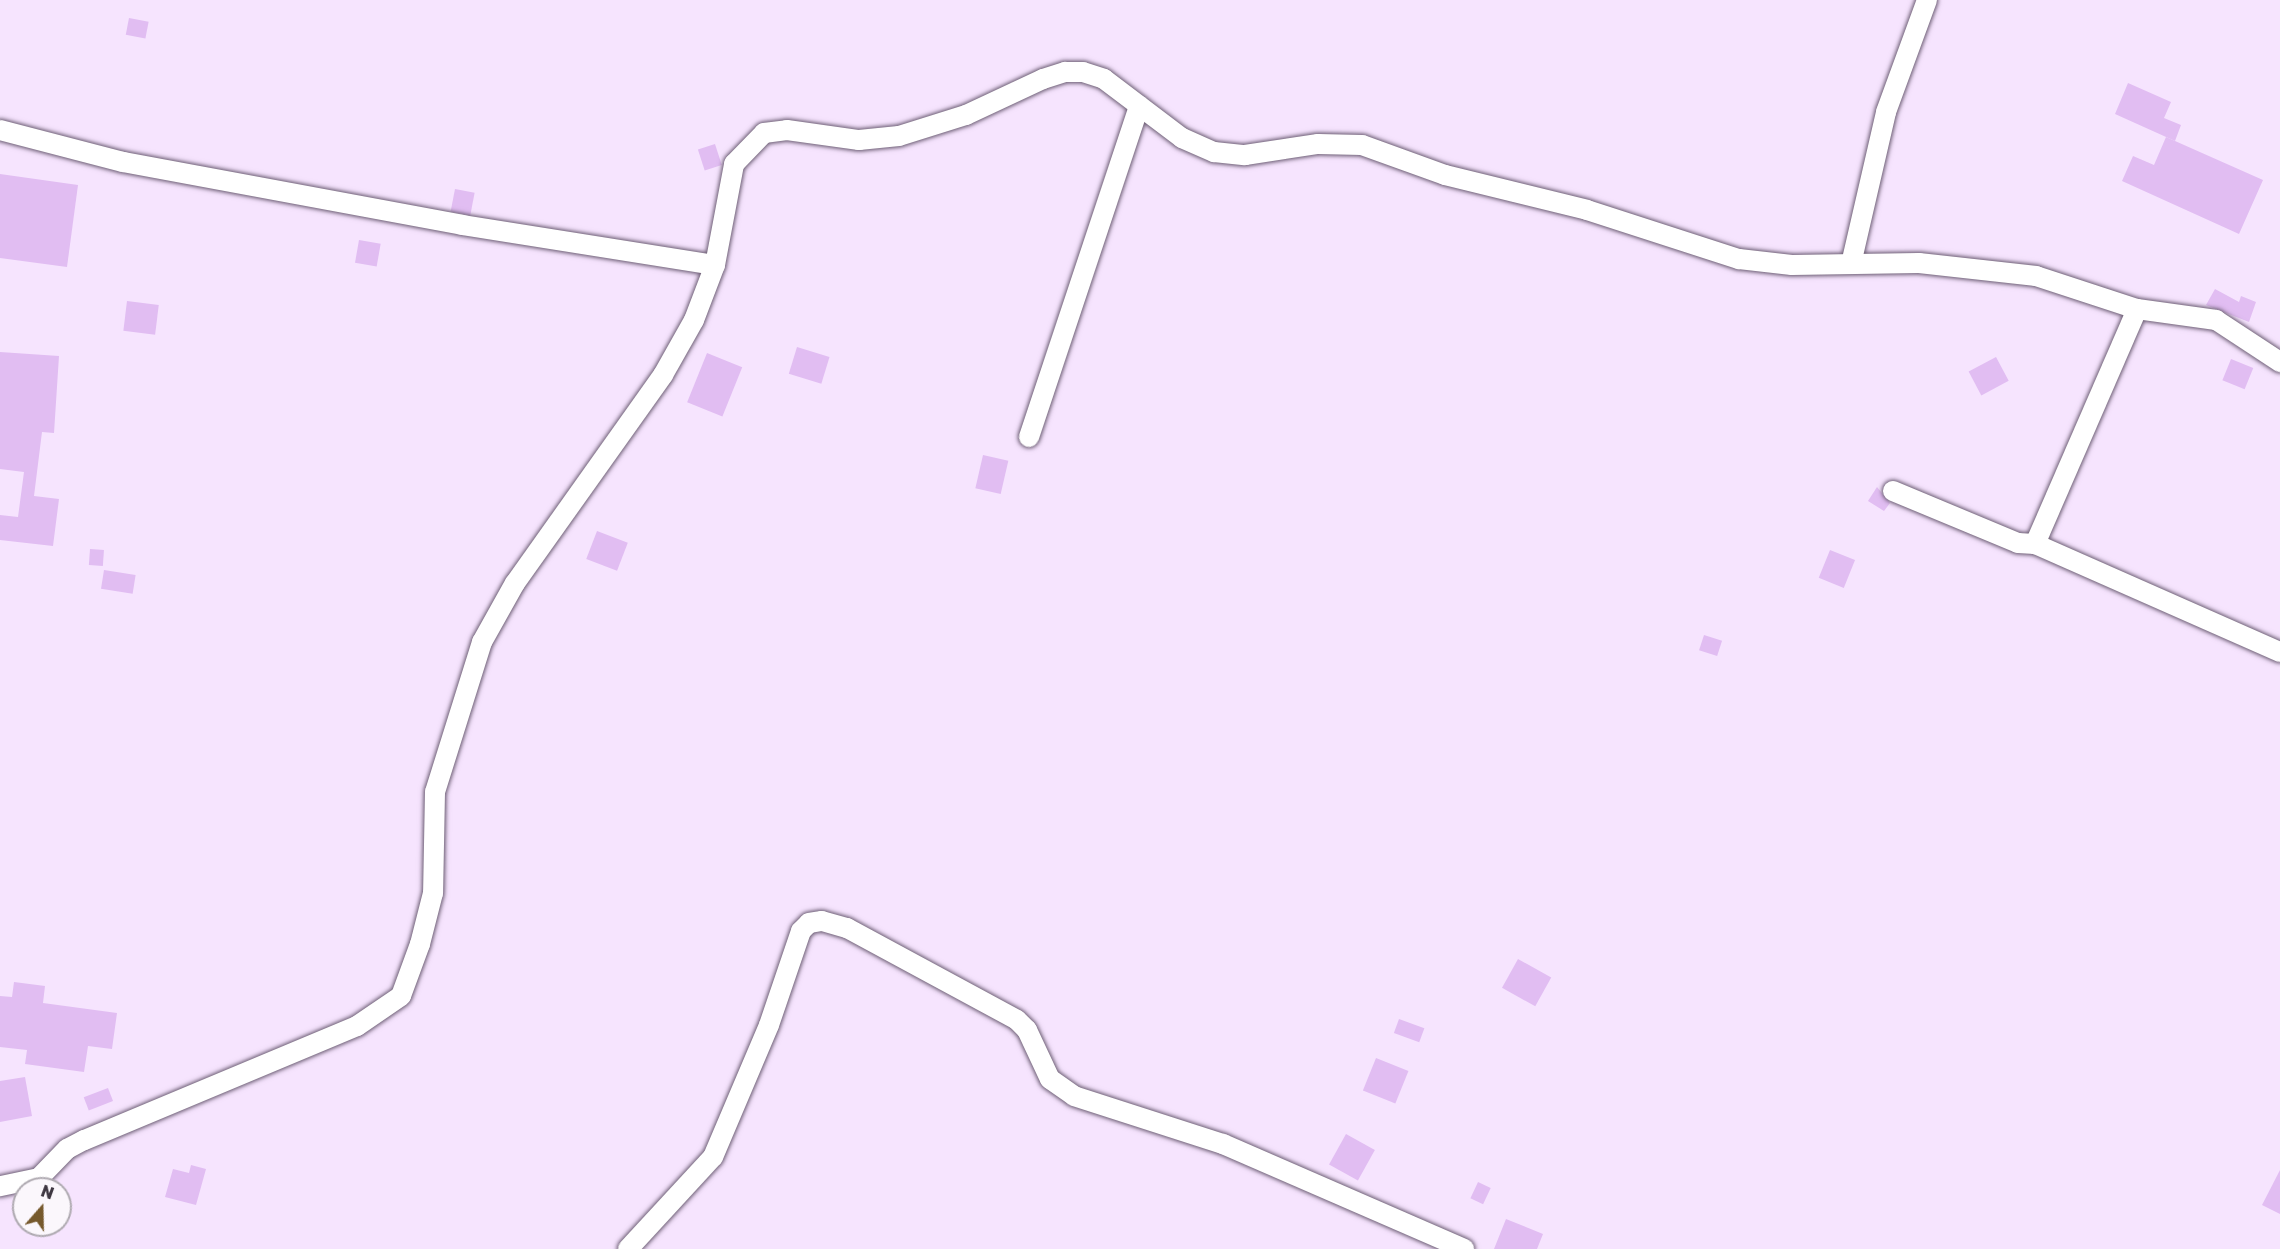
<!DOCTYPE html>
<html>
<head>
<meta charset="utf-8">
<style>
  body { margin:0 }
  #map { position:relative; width:2280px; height:1249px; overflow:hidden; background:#f6e4fe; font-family:"Golos Text",sans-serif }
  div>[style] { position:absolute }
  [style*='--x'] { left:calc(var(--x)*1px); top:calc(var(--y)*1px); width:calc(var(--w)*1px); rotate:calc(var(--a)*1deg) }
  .building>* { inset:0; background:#e1bdf2; transform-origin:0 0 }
  .roads { filter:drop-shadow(0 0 2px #6e5f76) drop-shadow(0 0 2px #6e5f76) }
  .minor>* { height:20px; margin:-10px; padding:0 10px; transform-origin:10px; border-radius:10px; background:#fff }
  span { translate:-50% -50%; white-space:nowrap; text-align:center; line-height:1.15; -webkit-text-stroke:5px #fbf7fc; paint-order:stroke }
  .north { position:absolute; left:12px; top:1177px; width:60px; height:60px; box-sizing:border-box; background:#fbf7fc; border:2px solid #afaab1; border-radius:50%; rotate:20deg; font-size:16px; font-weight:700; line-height:24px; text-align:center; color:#3e3741 }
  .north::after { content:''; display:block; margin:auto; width:21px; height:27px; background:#76592d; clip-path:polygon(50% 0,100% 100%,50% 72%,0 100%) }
</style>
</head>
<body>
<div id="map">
  <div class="building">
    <div style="left:129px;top:18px;width:20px;height:17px;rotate:11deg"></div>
    <div style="clip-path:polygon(2128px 83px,2171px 102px,2164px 118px,2181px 125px,2175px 141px,2115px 114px)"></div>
    <div style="clip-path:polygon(2166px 137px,2263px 180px,2239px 234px,2122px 181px,2133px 156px,2154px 165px)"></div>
    <div style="left:715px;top:144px;width:22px;height:18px;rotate:72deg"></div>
    <div style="clip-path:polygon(0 174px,78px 185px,67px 267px,0 258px)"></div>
    <div style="left:455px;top:189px;width:20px;height:23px;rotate:11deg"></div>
    <div style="left:359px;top:240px;width:22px;height:23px;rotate:10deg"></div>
    <div style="clip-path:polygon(2215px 289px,2239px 302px,2241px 296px,2256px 302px,2249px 322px,2206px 305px)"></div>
    <div style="left:127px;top:301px;width:32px;height:30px;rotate:7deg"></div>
    <div style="left:797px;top:347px;width:34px;height:28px;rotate:17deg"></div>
    <div style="clip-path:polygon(0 352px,59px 356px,54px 433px,42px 432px,34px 496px,59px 499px,53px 546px,0 540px,0 515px,18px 517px,24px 472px,0 469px)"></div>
    <div style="left:707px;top:353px;width:38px;height:53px;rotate:22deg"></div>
    <div style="left:1996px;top:357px;width:27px;height:31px;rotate:62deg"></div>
    <div style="left:2231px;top:359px;width:24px;height:23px;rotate:22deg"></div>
    <div style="left:983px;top:455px;width:26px;height:34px;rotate:13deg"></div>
    <div style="clip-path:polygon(1877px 487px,1890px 503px,1884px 511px,1868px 501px)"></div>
    <div style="left:597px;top:531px;width:33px;height:30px;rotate:21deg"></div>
    <div style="left:90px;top:549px;width:14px;height:16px;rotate:4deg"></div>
    <div style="left:1830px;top:550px;width:27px;height:30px;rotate:22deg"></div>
    <div style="left:104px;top:570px;width:32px;height:19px;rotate:9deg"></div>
    <div style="left:1704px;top:635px;width:19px;height:16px;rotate:18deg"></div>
    <div style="left:1518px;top:959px;width:38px;height:33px;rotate:29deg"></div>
    <div style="clip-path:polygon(14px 982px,45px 986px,43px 1003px,117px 1013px,112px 1049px,88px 1046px,84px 1072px,25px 1064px,27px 1050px,0 1047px,0 996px,12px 997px)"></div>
    <div style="left:1399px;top:1019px;width:27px;height:15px;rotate:20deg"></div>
    <div style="left:1376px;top:1058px;width:35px;height:35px;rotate:22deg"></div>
    <div style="clip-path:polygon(25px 1077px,32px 1116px,0 1122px,0 1081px)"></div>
    <div style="left:108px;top:1088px;width:14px;height:26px;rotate:69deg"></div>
    <div style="left:1346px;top:1134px;width:33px;height:35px;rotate:29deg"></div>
    <div style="clip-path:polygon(191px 1165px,206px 1169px,196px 1205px,165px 1197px,173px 1169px,189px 1173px)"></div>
    <div style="clip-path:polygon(2280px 1170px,2280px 1214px,2262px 1205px)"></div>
    <div style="left:1478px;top:1182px;width:14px;height:18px;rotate:25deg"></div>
    <div style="clip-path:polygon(1506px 1219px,1543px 1234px,1537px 1249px,1494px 1249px)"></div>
  </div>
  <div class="roads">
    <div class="minor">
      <div style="--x:0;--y:130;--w:127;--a:14.6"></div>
      <div style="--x:123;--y:162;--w:345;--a:10.5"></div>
      <div style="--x:462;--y:225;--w:256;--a:9"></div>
      <div style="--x:715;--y:265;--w:59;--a:110.9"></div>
      <div style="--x:694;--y:320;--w:63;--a:119.4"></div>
      <div style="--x:663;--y:375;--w:255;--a:125.4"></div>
      <div style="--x:515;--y:583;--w:68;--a:119.2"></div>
      <div style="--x:482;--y:642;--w:157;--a:107.4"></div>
      <div style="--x:435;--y:792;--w:101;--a:91.1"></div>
      <div style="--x:433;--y:893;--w:53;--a:104.3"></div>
      <div style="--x:420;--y:944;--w:55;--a:110.1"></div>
      <div style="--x:401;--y:996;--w:53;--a:145.7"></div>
      <div style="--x:357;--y:1026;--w:296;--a:157.3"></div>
      <div style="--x:84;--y:1140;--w:19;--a:152"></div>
      <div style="--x:67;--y:1149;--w:40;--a:134"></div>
      <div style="--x:39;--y:1178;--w:40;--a:168"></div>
      <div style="--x:1851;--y:264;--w:156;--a:-77"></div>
      <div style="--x:1886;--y:112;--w:119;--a:-69.9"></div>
      <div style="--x:715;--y:265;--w:103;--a:-79.3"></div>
      <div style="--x:734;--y:164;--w:43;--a:-45.9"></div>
      <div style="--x:764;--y:133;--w:23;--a:-7"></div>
      <div style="--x:787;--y:130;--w:73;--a:7.9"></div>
      <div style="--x:859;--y:140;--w:40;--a:-5.7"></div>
      <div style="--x:899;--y:136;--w:70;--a:-17.4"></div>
      <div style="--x:966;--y:115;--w:85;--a:-25.1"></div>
      <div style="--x:1043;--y:79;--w:23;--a:-18"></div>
      <div style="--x:1065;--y:72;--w:18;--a:0"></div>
      <div style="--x:1083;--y:72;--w:22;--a:18"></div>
      <div style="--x:1104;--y:79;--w:98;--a:37.1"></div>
      <div style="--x:1182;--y:138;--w:35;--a:24"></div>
      <div style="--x:1214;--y:152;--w:31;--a:6"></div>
      <div style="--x:1245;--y:155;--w:74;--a:-8.6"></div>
      <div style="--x:1318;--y:144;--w:44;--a:1.3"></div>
      <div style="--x:1362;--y:145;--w:88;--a:19.9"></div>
      <div style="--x:1445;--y:175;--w:146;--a:13.8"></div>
      <div style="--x:1587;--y:210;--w:160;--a:17.9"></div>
      <div style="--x:1739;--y:259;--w:53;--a:6.5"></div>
      <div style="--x:1792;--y:265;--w:127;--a:-0.9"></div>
      <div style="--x:1919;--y:263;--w:118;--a:6.3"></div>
      <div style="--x:2036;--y:276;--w:106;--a:18.1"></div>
      <div style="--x:2137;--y:309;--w:80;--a:7.9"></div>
      <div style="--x:2216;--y:320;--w:77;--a:33.3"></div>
      <div style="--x:1029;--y:437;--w:349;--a:-71.6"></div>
      <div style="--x:1893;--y:491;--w:135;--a:22.6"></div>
      <div style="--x:2018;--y:543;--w:17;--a:3"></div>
      <div style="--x:2035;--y:544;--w:268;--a:23.8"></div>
      <div style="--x:2035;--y:544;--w:256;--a:-66.5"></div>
      <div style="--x:628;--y:1249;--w:125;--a:-47.3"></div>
      <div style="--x:713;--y:1157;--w:143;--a:-67"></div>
      <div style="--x:769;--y:1025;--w:99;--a:-71.2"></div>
      <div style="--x:801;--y:931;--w:11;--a:-45"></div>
      <div style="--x:809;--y:923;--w:13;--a:-9"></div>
      <div style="--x:822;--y:921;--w:26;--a:16"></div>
      <div style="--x:847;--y:928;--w:193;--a:28.4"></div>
      <div style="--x:1017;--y:1020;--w:14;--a:45"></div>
      <div style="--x:1027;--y:1030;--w:54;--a:64.9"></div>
      <div style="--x:1050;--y:1079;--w:29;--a:35"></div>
      <div style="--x:1074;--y:1096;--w:157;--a:17.9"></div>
      <div style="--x:1223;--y:1144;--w:263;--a:23.5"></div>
    </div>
  </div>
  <div class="north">N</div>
</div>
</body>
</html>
